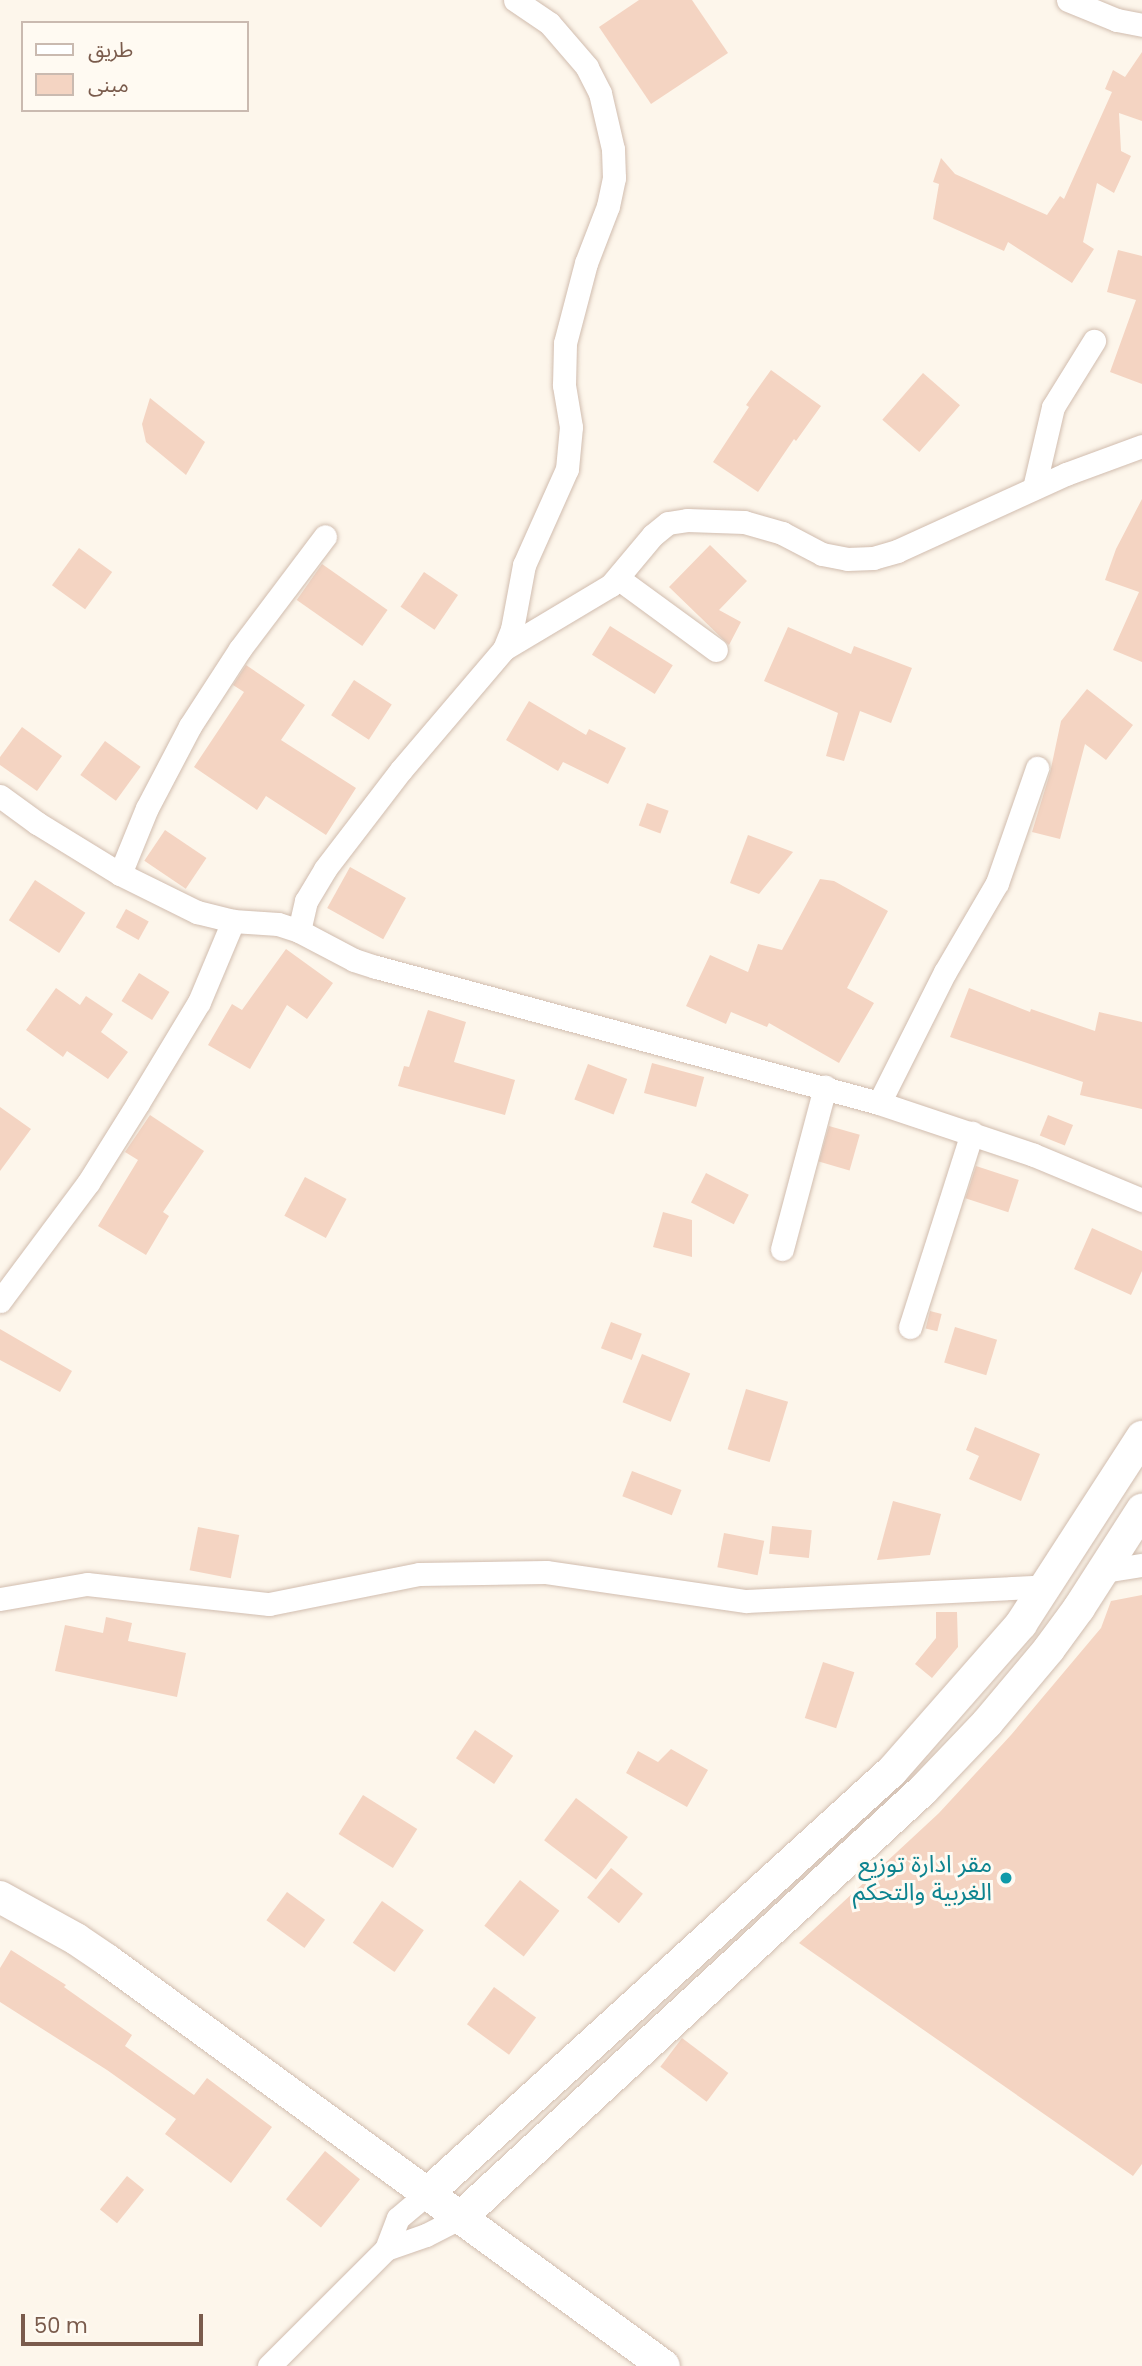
<!DOCTYPE html>
<html>
<head>
<meta charset="utf-8">
<style>
  body { margin:0 }
  #map { position:relative; width:1142px; height:2366px; overflow:hidden; background:#fdf6eb; font-family:Poppins,"Noto Sans Arabic",sans-serif }
  div>[style] { position:absolute }
  [style*='--x'] { left:calc(var(--x)*1px); top:calc(var(--y)*1px); width:calc(var(--w)*1px); rotate:calc(var(--a)*1deg) }
  .building>* { inset:0; background:#f4d4c2; transform-origin:0 0 }
  .roads { filter:drop-shadow(0 0 2px #d1bdaf) drop-shadow(0 0 2px #d1bdaf) }
  .minor>* { height:23px; margin:-11.5px; padding:0 11.5px; transform-origin:11.5px; border-radius:11.5px; background:#fff }
  .secondary>* { height:32px; margin:-16px; padding:0 16px; transform-origin:16px; border-radius:16px; background:#fff }
  .dots>* { width:19px; height:19px; translate:-50% -50%; box-sizing:border-box; border:4px solid #fffaf2; border-radius:50% }
  span { translate:-50% -50%; white-space:nowrap; text-align:center; line-height:1.15; -webkit-text-stroke:6px #fffaf2; paint-order:stroke }
  .culture-label { font-size:24px; color:#0d838f }
  .right { translate:-100% -50%; text-align:right }
  .legend { position:absolute; left:21px; top:21px; width:228px; height:91px; box-sizing:border-box; background:#fffaf2; border:2px solid #cabab0; margin:0; padding:9px 12px; list-style:none; font-size:21px; color:#7a5b4c }
  .legend li { display:flex; align-items:center; gap:14px; height:35px }
  .legend b { width:35px; border:2px solid #cabab0 }
  .scale { position:absolute; left:21px; top:2314px; width:182px; height:32px; box-sizing:border-box; border:4px solid #7a5b4c; border-top:0; padding-left:9px; font-size:21px; line-height:24px; white-space:nowrap; color:#7a5b4c; -webkit-text-stroke:5px #fffaf2; paint-order:stroke }
</style>
</head>
<body>
<div id="map">
  <div class="building">
    <div style="clip-path:polygon(639px 0,692px 0,728px 53px,651px 104px,599px 27px)"></div>
    <div style="clip-path:polygon(1142px 52px,1142px 121px,1119px 113px,1121px 151px,1131px 156px,1114px 193px,1097px 183px,1083px 242px,1094px 249px,1072px 283px,1008px 242px,1004px 251px,933px 219px,939px 184px,933px 182px,941px 158px,955px 174px,1047px 215px,1060px 196px,1064px 199px,1112px 92px,1105px 89px,1113px 70px,1125px 77px)"></div>
    <div style="clip-path:polygon(1118px 250px,1142px 256px,1142px 384px,1110px 372px,1136px 300px,1107px 292px)"></div>
    <div style="clip-path:polygon(771px 370px,821px 406px,796px 441px,794px 439px,758px 492px,713px 462px,749px 407px,746px 405px)"></div>
    <div style="left:923px;top:373px;width:49px;height:62px;rotate:41deg"></div>
    <div style="clip-path:polygon(150px 398px,205px 442px,186px 475px,146px 442px,142px 424px)"></div>
    <div style="clip-path:polygon(1142px 499px,1142px 662px,1113px 650px,1139px 592px,1105px 580px,1116px 549px)"></div>
    <div style="clip-path:polygon(710px 545px,747px 581px,719px 610px,741px 622px,729px 645px,669px 587px)"></div>
    <div style="left:79px;top:548px;width:41px;height:46px;rotate:36deg"></div>
    <div style="left:322px;top:564px;width:80px;height:44px;rotate:35deg"></div>
    <div style="left:424px;top:572px;width:41px;height:42px;rotate:34deg"></div>
    <div style="left:610px;top:626px;width:74px;height:34px;rotate:32deg"></div>
    <div style="clip-path:polygon(788px 627px,851px 654px,854px 646px,912px 668px,891px 723px,860px 711px,844px 761px,826px 756px,838px 713px,764px 681px)"></div>
    <div style="clip-path:polygon(246px 665px,305px 705px,281px 740px,356px 788px,326px 835px,266px 796px,257px 810px,194px 767px,244px 692px,233px 685px)"></div>
    <div style="left:354px;top:680px;width:45px;height:42px;rotate:33deg"></div>
    <div style="clip-path:polygon(1087px 689px,1133px 725px,1106px 760px,1085px 744px,1060px 839px,1032px 832px,1050px 773px,1061px 721px)"></div>
    <div style="clip-path:polygon(529px 701px,586px 735px,589px 729px,626px 748px,608px 784px,563px 762px,558px 771px,506px 740px)"></div>
    <div style="clip-path:polygon(22px 727px,62px 756px,37px 791px,0 765px,0 757px)"></div>
    <div style="left:105px;top:741px;width:44px;height:42px;rotate:36deg"></div>
    <div style="left:647px;top:803px;width:23px;height:24px;rotate:20deg"></div>
    <div style="left:165px;top:830px;width:50px;height:37px;rotate:34deg"></div>
    <div style="clip-path:polygon(748px 835px,793px 852px,759px 894px,730px 883px)"></div>
    <div style="left:350px;top:867px;width:64px;height:47px;rotate:29deg"></div>
    <div style="clip-path:polygon(820px 879px,834px 881px,888px 911px,847px 988px,874px 1003px,839px 1063px,769px 1023px,767px 1027px,731px 1012px,726px 1024px,686px 1006px,710px 955px,748px 972px,758px 944px,782px 950px)"></div>
    <div style="left:35px;top:880px;width:60px;height:48px;rotate:33deg"></div>
    <div style="left:126px;top:909px;width:26px;height:21px;rotate:29deg"></div>
    <div style="clip-path:polygon(286px 949px,333px 983px,307px 1019px,287px 1005px,250px 1069px,208px 1045px,232px 1004px,242px 1010px)"></div>
    <div style="left:139px;top:973px;width:36px;height:33px;rotate:32deg"></div>
    <div style="clip-path:polygon(56px 988px,80px 1005px,86px 996px,113px 1014px,101px 1032px,128px 1052px,108px 1079px,67px 1051px,63px 1057px,26px 1030px)"></div>
    <div style="clip-path:polygon(969px 988px,1030px 1012px,1031px 1009px,1095px 1031px,1099px 1012px,1142px 1022px,1142px 1109px,1080px 1095px,1083px 1082px,950px 1037px)"></div>
    <div style="clip-path:polygon(428px 1010px,466px 1022px,454px 1062px,515px 1080px,505px 1115px,398px 1086px,404px 1066px,409px 1067px)"></div>
    <div style="left:652px;top:1063px;width:54px;height:31px;rotate:15deg"></div>
    <div style="left:588px;top:1064px;width:42px;height:38px;rotate:21deg"></div>
    <div style="clip-path:polygon(0 1107px,31px 1129px,0 1171px)"></div>
    <div style="clip-path:polygon(150px 1115px,204px 1151px,163px 1212px,169px 1216px,146px 1255px,98px 1226px,138px 1160px,125px 1152px)"></div>
    <div style="left:1048px;top:1115px;width:27px;height:22px;rotate:22deg"></div>
    <div style="left:829px;top:1126px;width:32px;height:37px;rotate:16deg"></div>
    <div style="left:976px;top:1166px;width:45px;height:34px;rotate:18deg"></div>
    <div style="left:706px;top:1173px;width:48px;height:33px;rotate:27deg"></div>
    <div style="left:305px;top:1177px;width:47px;height:44px;rotate:28deg"></div>
    <div style="clip-path:polygon(663px 1212px,692px 1220px,692px 1257px,653px 1247px)"></div>
    <div style="clip-path:polygon(1092px 1228px,1142px 1251px,1142px 1271px,1131px 1295px,1074px 1269px)"></div>
    <div style="left:930px;top:1311px;width:12px;height:18px;rotate:14deg"></div>
    <div style="left:611px;top:1322px;width:33px;height:28px;rotate:21deg"></div>
    <div style="left:955px;top:1327px;width:44px;height:37px;rotate:17deg"></div>
    <div style="clip-path:polygon(0 1329px,72px 1371px,60px 1392px,0 1360px)"></div>
    <div style="left:642px;top:1354px;width:52px;height:52px;rotate:22deg"></div>
    <div style="left:746px;top:1389px;width:44px;height:63px;rotate:17deg"></div>
    <div style="clip-path:polygon(975px 1427px,1040px 1454px,1021px 1501px,969px 1479px,979px 1456px,966px 1450px)"></div>
    <div style="left:632px;top:1471px;width:53px;height:27px;rotate:21deg"></div>
    <div style="clip-path:polygon(893px 1501px,941px 1514px,930px 1555px,877px 1560px)"></div>
    <div style="left:772px;top:1526px;width:40px;height:28px;rotate:6deg"></div>
    <div style="left:198px;top:1527px;width:42px;height:44px;rotate:11deg"></div>
    <div style="left:724px;top:1533px;width:41px;height:35px;rotate:11deg"></div>
    <div style="clip-path:polygon(1142px 1595px,1142px 2164px,1133px 2176px,799px 1943px,939px 1813px,1011px 1735px,1101px 1628px,1111px 1601px)"></div>
    <div style="clip-path:polygon(936px 1612px,957px 1612px,958px 1647px,932px 1678px,915px 1664px,936px 1638px)"></div>
    <div style="clip-path:polygon(106px 1617px,132px 1623px,128px 1641px,186px 1653px,177px 1697px,55px 1671px,65px 1625px,103px 1633px)"></div>
    <div style="left:823px;top:1662px;width:33px;height:59px;rotate:18deg"></div>
    <div style="left:475px;top:1730px;width:46px;height:34px;rotate:34deg"></div>
    <div style="clip-path:polygon(671px 1749px,708px 1770px,687px 1807px,626px 1773px,638px 1751px,658px 1762px)"></div>
    <div style="left:363px;top:1795px;width:64px;height:46px;rotate:32deg"></div>
    <div style="left:576px;top:1798px;width:65px;height:53px;rotate:37deg"></div>
    <div style="left:611px;top:1868px;width:41px;height:38px;rotate:39deg"></div>
    <div style="left:520px;top:1880px;width:50px;height:58px;rotate:38deg"></div>
    <div style="left:287px;top:1892px;width:47px;height:35px;rotate:36deg"></div>
    <div style="left:382px;top:1901px;width:51px;height:51px;rotate:35deg"></div>
    <div style="clip-path:polygon(11px 1950px,66px 1985px,64px 1987px,132px 2035px,125px 2046px,194px 2095px,207px 2078px,272px 2127px,231px 2183px,165px 2134px,176px 2119px,107px 2070px,0 2002px,0 1968px)"></div>
    <div style="left:494px;top:1987px;width:52px;height:46px;rotate:36deg"></div>
    <div style="left:682px;top:2038px;width:58px;height:36px;rotate:37deg"></div>
    <div style="left:325px;top:2151px;width:45px;height:62px;rotate:39deg"></div>
    <div style="left:127px;top:2176px;width:22px;height:43px;rotate:39deg"></div>
  </div>
  <div class="roads">
    <div class="minor">
      <div style="--x:1068;--y:0;--w:53;--a:22.2"></div>
      <div style="--x:1117;--y:20;--w:25;--a:11"></div>
      <div style="--x:1034;--y:488;--w:83;--a:-76.8"></div>
      <div style="--x:1053;--y:407;--w:78;--a:-58.2"></div>
      <div style="--x:619;--y:579;--w:120;--a:36.2"></div>
      <div style="--x:504;--y:649;--w:125;--a:-30.9"></div>
      <div style="--x:611;--y:585;--w:65;--a:-50"></div>
      <div style="--x:653;--y:535;--w:19;--a:-39"></div>
      <div style="--x:668;--y:523;--w:19;--a:-9"></div>
      <div style="--x:687;--y:520;--w:57;--a:2"></div>
      <div style="--x:744;--y:522;--w:40;--a:16"></div>
      <div style="--x:782;--y:533;--w:45;--a:27.7"></div>
      <div style="--x:822;--y:554;--w:25;--a:11"></div>
      <div style="--x:847;--y:559;--w:26;--a:-2"></div>
      <div style="--x:873;--y:558;--w:25;--a:-16"></div>
      <div style="--x:897;--y:551;--w:186;--a:-24.5"></div>
      <div style="--x:1066;--y:474;--w:81;--a:-20.2"></div>
      <div style="--x:0;--y:796;--w:46;--a:36.1"></div>
      <div style="--x:37;--y:823;--w:97;--a:31.6"></div>
      <div style="--x:120;--y:874;--w:86;--a:26.3"></div>
      <div style="--x:197;--y:912;--w:37;--a:14"></div>
      <div style="--x:233;--y:921;--w:45;--a:3.8"></div>
      <div style="--x:278;--y:924;--w:22;--a:18"></div>
      <div style="--x:299;--y:931;--w:62;--a:27.8"></div>
      <div style="--x:354;--y:960;--w:23;--a:18"></div>
      <div style="--x:376;--y:967;--w:521;--a:15.13"></div>
      <div style="--x:879;--y:1103;--w:163;--a:18.5"></div>
      <div style="--x:1034;--y:1155;--w:117;--a:22.6"></div>
      <div style="--x:120;--y:874;--w:71;--a:-67.8"></div>
      <div style="--x:147;--y:808;--w:93;--a:-62.3"></div>
      <div style="--x:190;--y:726;--w:92;--a:-57"></div>
      <div style="--x:240;--y:649;--w:141;--a:-53"></div>
      <div style="--x:299;--y:931;--w:31;--a:-77"></div>
      <div style="--x:306;--y:901;--w:37;--a:-59"></div>
      <div style="--x:325;--y:869;--w:125;--a:-52.5"></div>
      <div style="--x:401;--y:770;--w:159;--a:-49.6"></div>
      <div style="--x:504;--y:649;--w:22;--a:-68"></div>
      <div style="--x:512;--y:629;--w:65;--a:-79.4"></div>
      <div style="--x:524;--y:565;--w:105;--a:-65.9"></div>
      <div style="--x:567;--y:469;--w:42;--a:-84.6"></div>
      <div style="--x:571;--y:427;--w:43;--a:-99.5"></div>
      <div style="--x:564;--y:385;--w:42;--a:-88.6"></div>
      <div style="--x:565;--y:343;--w:83;--a:-75.3"></div>
      <div style="--x:586;--y:263;--w:61;--a:-68.9"></div>
      <div style="--x:608;--y:206;--w:29;--a:-78"></div>
      <div style="--x:614;--y:178;--w:29;--a:-92"></div>
      <div style="--x:613;--y:149;--w:57;--a:-103.1"></div>
      <div style="--x:600;--y:93;--w:29;--a:-117"></div>
      <div style="--x:587;--y:67;--w:58;--a:-130.8"></div>
      <div style="--x:549;--y:23;--w:41;--a:-145.9"></div>
      <div style="--x:879;--y:1103;--w:147;--a:-63.3"></div>
      <div style="--x:945;--y:972;--w:103;--a:-59.7"></div>
      <div style="--x:997;--y:883;--w:122;--a:-70.8"></div>
      <div style="--x:782;--y:1249;--w:168;--a:-75.1"></div>
      <div style="--x:0;--y:1301;--w:147;--a:-53.3"></div>
      <div style="--x:88;--y:1183;--w:94;--a:-58"></div>
      <div style="--x:138;--y:1103;--w:118;--a:-58.9"></div>
      <div style="--x:199;--y:1002;--w:88;--a:-67.2"></div>
      <div style="--x:910;--y:1327;--w:204;--a:-72.3"></div>
      <div style="--x:1103;--y:1571;--w:39;--a:-9"></div>
      <div style="--x:0;--y:1599;--w:88;--a:-9.8"></div>
      <div style="--x:87;--y:1584;--w:183;--a:6.3"></div>
      <div style="--x:269;--y:1604;--w:153;--a:-11.3"></div>
      <div style="--x:419;--y:1574;--w:127;--a:-0.9"></div>
      <div style="--x:546;--y:1572;--w:202;--a:8.3"></div>
      <div style="--x:746;--y:1601;--w:302;--a:-2.8"></div>
      <div style="--x:386;--y:2249;--w:42;--a:-19.3"></div>
      <div style="--x:426;--y:2235;--w:39;--a:-27"></div>
      <div style="--x:269;--y:2366;--w:165;--a:-45"></div>
      <div style="--x:386;--y:2249;--w:33;--a:-69"></div>
      <div style="--x:398;--y:2218;--w:39;--a:-40"></div>
    </div>
    <div class="secondary">
      <div style="--x:0;--y:1897;--w:87;--a:28.9"></div>
      <div style="--x:76;--y:1939;--w:37;--a:34"></div>
      <div style="--x:107;--y:1960;--w:689;--a:36.09"></div>
      <div style="--x:428;--y:2193;--w:627;--a:-42.29"></div>
      <div style="--x:892;--y:1771;--w:196;--a:-48.7"></div>
      <div style="--x:1021;--y:1624;--w:223;--a:-57.1"></div>
      <div style="--x:461;--y:2217;--w:629;--a:-42.75"></div>
      <div style="--x:923;--y:1790;--w:93;--a:-46.3"></div>
      <div style="--x:987;--y:1723;--w:97;--a:-50"></div>
      <div style="--x:1049;--y:1649;--w:51;--a:-53.8"></div>
      <div style="--x:1079;--y:1608;--w:117;--a:-57.3"></div>
    </div>
  </div>
  <div class="dots">
    <div style="left:1006px;top:1878px;background:#0f9aa8"></div>
  </div>
  <div class="culture-label">
    <span class="right" style="left:992px;top:1878px">مقر ادارة توزيع<br>الغربية والتحكم</span>
  </div>
  <ul class="legend">
  <li><b style="height:9px;background:#fff"></b>طريق</li>
  <li><b style="height:19px;background:#f4d4c2"></b>مبنى</li>
  </ul>
  <div class="scale">50 m</div>
</div>
</body>
</html>
